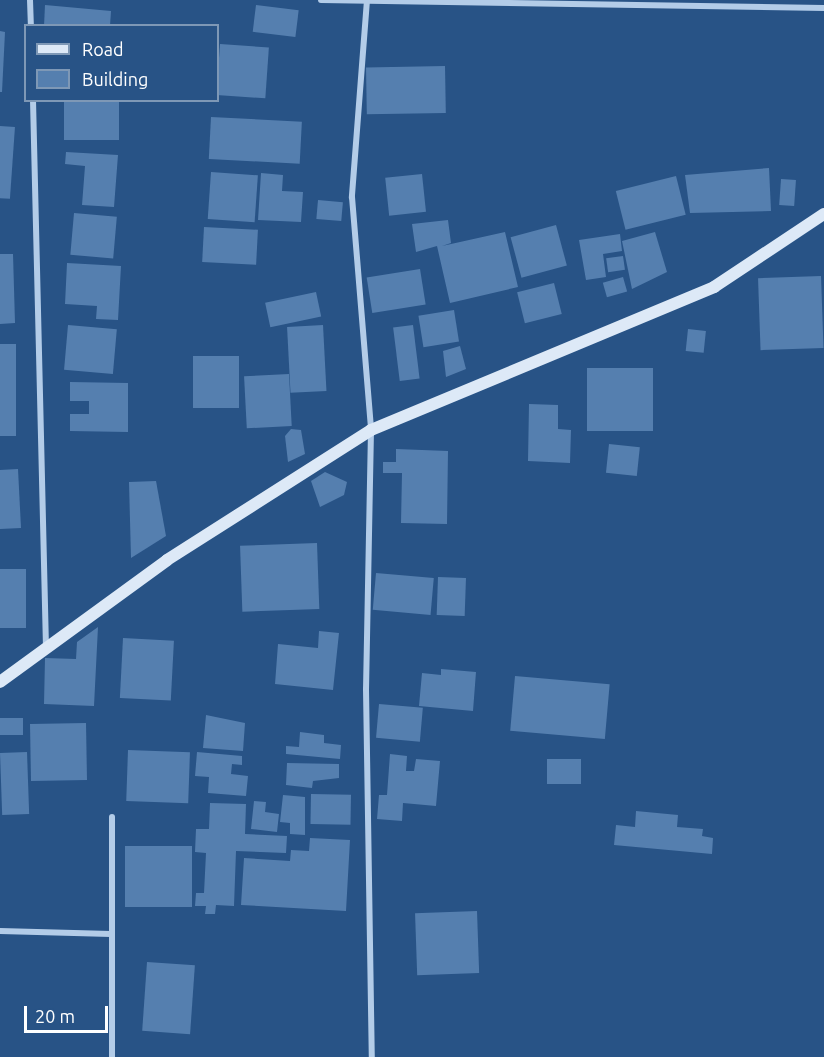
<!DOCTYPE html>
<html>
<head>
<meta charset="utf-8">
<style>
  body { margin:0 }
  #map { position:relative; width:824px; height:1057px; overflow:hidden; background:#285386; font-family:Ubuntu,sans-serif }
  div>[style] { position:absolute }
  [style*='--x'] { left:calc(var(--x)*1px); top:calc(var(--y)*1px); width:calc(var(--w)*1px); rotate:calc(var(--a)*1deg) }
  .building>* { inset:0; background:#557faf; transform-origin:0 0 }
  .street>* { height:6px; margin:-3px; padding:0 3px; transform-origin:3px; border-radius:3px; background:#b3cce8 }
  .secondary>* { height:12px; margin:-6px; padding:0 6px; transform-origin:6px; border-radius:6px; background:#dde9f7 }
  span { translate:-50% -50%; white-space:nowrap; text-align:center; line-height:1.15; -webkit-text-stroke:4.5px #285386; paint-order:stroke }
  .legend { position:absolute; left:24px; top:24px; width:195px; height:78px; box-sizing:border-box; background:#285386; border:2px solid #7e98b6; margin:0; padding:8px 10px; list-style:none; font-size:18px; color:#fff }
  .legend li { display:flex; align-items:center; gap:12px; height:30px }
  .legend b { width:30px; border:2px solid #7e98b6 }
  .scale { position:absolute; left:24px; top:1006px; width:84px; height:27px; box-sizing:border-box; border:3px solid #fff; border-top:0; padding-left:8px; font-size:18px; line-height:21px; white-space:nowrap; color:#fff; -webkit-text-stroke:4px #285386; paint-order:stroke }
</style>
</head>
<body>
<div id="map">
  <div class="building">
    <div style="clip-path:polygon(45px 5px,111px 11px,110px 26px,44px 26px)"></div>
    <div style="left:256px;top:5px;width:43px;height:27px;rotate:7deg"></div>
    <div style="clip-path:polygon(0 31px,5px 32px,2px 92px,0 92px)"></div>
    <div style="left:220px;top:44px;width:49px;height:51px;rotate:4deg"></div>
    <div style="left:445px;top:66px;width:47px;height:79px;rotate:89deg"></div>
    <div style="left:64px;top:100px;width:55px;height:40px"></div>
    <div style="left:211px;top:117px;width:91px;height:42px;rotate:3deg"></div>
    <div style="left:0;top:126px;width:15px;height:72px;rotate:4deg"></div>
    <div style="clip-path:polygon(66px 152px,118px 155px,114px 207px,82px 205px,85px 166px,65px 164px)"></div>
    <div style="clip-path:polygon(769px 168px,771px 211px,690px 213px,685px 175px)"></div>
    <div style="left:211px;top:172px;width:47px;height:47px;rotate:4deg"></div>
    <div style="clip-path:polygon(261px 173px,283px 175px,282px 191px,303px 192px,301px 222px,258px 220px)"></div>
    <div style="left:422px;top:174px;width:38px;height:37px;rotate:84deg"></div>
    <div style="left:676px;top:176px;width:40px;height:62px;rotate:76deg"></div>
    <div style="left:781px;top:179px;width:15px;height:26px;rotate:4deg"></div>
    <div style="left:318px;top:200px;width:25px;height:19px;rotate:5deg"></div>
    <div style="left:74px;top:213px;width:43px;height:42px;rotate:5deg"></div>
    <div style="clip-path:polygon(448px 220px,451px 243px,442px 246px,505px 232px,518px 287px,450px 303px,437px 246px,416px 252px,412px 224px)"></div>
    <div style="left:556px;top:225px;width:42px;height:47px;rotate:75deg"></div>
    <div style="left:204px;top:227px;width:54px;height:35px;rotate:3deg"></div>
    <div style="clip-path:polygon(655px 232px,667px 272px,632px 289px,622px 241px)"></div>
    <div style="clip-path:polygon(620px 234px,622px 251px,603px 254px,606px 277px,586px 280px,579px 240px)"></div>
    <div style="clip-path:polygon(0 254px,13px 254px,15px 323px,0 324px)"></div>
    <div style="left:623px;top:256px;width:14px;height:17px;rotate:82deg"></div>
    <div style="clip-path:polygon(67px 263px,121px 266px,118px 320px,96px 319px,97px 306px,65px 304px)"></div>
    <div style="left:420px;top:269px;width:36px;height:54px;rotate:81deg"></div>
    <div style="left:821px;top:276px;width:72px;height:63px;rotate:88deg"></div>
    <div style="left:623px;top:277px;width:15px;height:21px;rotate:74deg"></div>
    <div style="left:554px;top:283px;width:32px;height:38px;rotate:76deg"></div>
    <div style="left:316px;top:292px;width:25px;height:52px;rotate:78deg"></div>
    <div style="left:454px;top:310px;width:32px;height:36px;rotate:81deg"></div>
    <div style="left:68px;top:325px;width:49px;height:45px;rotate:5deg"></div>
    <div style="left:323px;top:325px;width:66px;height:36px;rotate:87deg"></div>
    <div style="left:413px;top:325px;width:54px;height:20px;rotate:83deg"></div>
    <div style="left:688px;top:329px;width:18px;height:22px;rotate:6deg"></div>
    <div style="left:0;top:344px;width:16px;height:92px"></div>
    <div style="clip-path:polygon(460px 346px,466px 369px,446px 377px,443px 351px)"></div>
    <div style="left:193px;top:356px;width:46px;height:52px"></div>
    <div style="left:587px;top:368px;width:66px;height:63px"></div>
    <div style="left:289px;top:374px;width:52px;height:45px;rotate:87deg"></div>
    <div style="clip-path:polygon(70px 382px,128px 383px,128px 432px,70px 431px,70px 414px,89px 414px,89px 401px,70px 401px)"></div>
    <div style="clip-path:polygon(529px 404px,558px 405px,558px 429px,571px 430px,570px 463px,528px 461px)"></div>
    <div style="clip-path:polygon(291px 429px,301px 430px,305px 454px,288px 462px,285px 436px)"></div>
    <div style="left:609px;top:444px;width:31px;height:29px;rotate:6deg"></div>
    <div style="clip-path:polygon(396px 449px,448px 451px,447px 524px,401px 523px,402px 473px,383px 473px,383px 462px,396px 462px)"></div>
    <div style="clip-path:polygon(18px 469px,21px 528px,0 529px,0 470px)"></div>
    <div style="clip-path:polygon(325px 472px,347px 482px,344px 495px,320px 507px,311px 481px)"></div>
    <div style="clip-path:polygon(156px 481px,166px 536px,131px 558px,129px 482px)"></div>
    <div style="left:317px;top:543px;width:66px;height:77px;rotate:88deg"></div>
    <div style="left:0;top:569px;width:26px;height:59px"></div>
    <div style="left:376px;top:573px;width:58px;height:37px;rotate:5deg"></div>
    <div style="left:438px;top:577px;width:28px;height:38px;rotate:2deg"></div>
    <div style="clip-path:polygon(98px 627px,94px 706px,44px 704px,45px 658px,76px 659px,77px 642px)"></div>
    <div style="clip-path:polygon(319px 631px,339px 633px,333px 690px,275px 684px,278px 644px,318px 648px)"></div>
    <div style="left:123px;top:638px;width:51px;height:60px;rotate:3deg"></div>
    <div style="clip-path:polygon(441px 669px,476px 672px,473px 711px,419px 706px,422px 673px,441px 675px)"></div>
    <div style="left:515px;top:676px;width:95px;height:55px;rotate:5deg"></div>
    <div style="left:379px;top:704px;width:44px;height:34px;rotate:5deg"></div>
    <div style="clip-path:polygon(206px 715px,245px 723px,243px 751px,203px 748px)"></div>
    <div style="left:23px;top:718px;width:17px;height:23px;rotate:90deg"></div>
    <div style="left:86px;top:723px;width:57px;height:56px;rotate:89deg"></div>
    <div style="clip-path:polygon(300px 732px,324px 735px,324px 743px,341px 745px,340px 759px,286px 754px,286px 746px,299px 747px)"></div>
    <div style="left:128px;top:750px;width:62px;height:51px;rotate:2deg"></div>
    <div style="left:27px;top:752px;width:62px;height:27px;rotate:88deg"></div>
    <div style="clip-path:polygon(197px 752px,242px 756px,242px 765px,232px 764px,231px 774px,248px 776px,246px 796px,208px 793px,209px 777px,195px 776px)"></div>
    <div style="clip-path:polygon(390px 754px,407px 756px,406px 771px,414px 771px,416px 759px,440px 761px,436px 806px,403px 803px,402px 821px,377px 819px,379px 795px,387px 795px)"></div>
    <div style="left:547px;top:759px;width:34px;height:25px"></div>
    <div style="clip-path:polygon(287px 763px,339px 764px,339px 778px,313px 781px,312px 788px,286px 785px)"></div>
    <div style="left:311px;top:794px;width:40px;height:30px;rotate:1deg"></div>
    <div style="clip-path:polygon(283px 795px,305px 797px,305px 835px,290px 834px,290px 823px,280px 822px)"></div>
    <div style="clip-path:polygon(254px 801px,266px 802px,265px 812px,279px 814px,277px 832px,251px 829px)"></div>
    <div style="clip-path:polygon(210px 803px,246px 804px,245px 834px,287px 836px,286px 853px,236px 851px,234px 906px,216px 905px,215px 914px,205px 914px,206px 906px,195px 906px,196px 893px,204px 893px,206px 853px,195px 852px,196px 829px,209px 829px)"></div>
    <div style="clip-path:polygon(636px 811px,678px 815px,677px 827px,703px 829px,702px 836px,713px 838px,712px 854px,614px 845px,616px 825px,635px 827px)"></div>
    <div style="clip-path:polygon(310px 838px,350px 840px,346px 911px,241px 905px,244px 858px,290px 861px,291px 850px,309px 851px)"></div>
    <div style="left:125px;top:846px;width:67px;height:61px"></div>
    <div style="left:477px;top:911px;width:62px;height:62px;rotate:88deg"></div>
    <div style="left:147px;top:962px;width:48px;height:69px;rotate:4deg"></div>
  </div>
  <div class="street">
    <div style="--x:30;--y:0;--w:26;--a:88"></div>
    <div style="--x:321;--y:0;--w:503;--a:0.91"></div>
    <div style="--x:367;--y:0;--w:198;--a:94.4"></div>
    <div style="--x:352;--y:197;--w:234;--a:85.3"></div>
    <div style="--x:371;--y:430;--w:259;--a:91.1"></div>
    <div style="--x:366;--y:689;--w:368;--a:89.1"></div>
    <div style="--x:33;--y:100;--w:548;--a:88.64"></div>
    <div style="--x:112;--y:817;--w:240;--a:90"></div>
    <div style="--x:0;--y:931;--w:111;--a:1.5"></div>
  </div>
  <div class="secondary">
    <div style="--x:0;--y:682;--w:207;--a:-36.1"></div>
    <div style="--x:167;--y:560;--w:242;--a:-32.5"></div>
    <div style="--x:371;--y:430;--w:372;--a:-22.6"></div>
    <div style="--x:714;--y:287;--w:132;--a:-33.6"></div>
  </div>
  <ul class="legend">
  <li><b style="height:8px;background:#dde9f7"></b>Road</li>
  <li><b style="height:16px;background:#557faf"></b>Building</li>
  </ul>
  <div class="scale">20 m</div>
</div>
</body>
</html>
